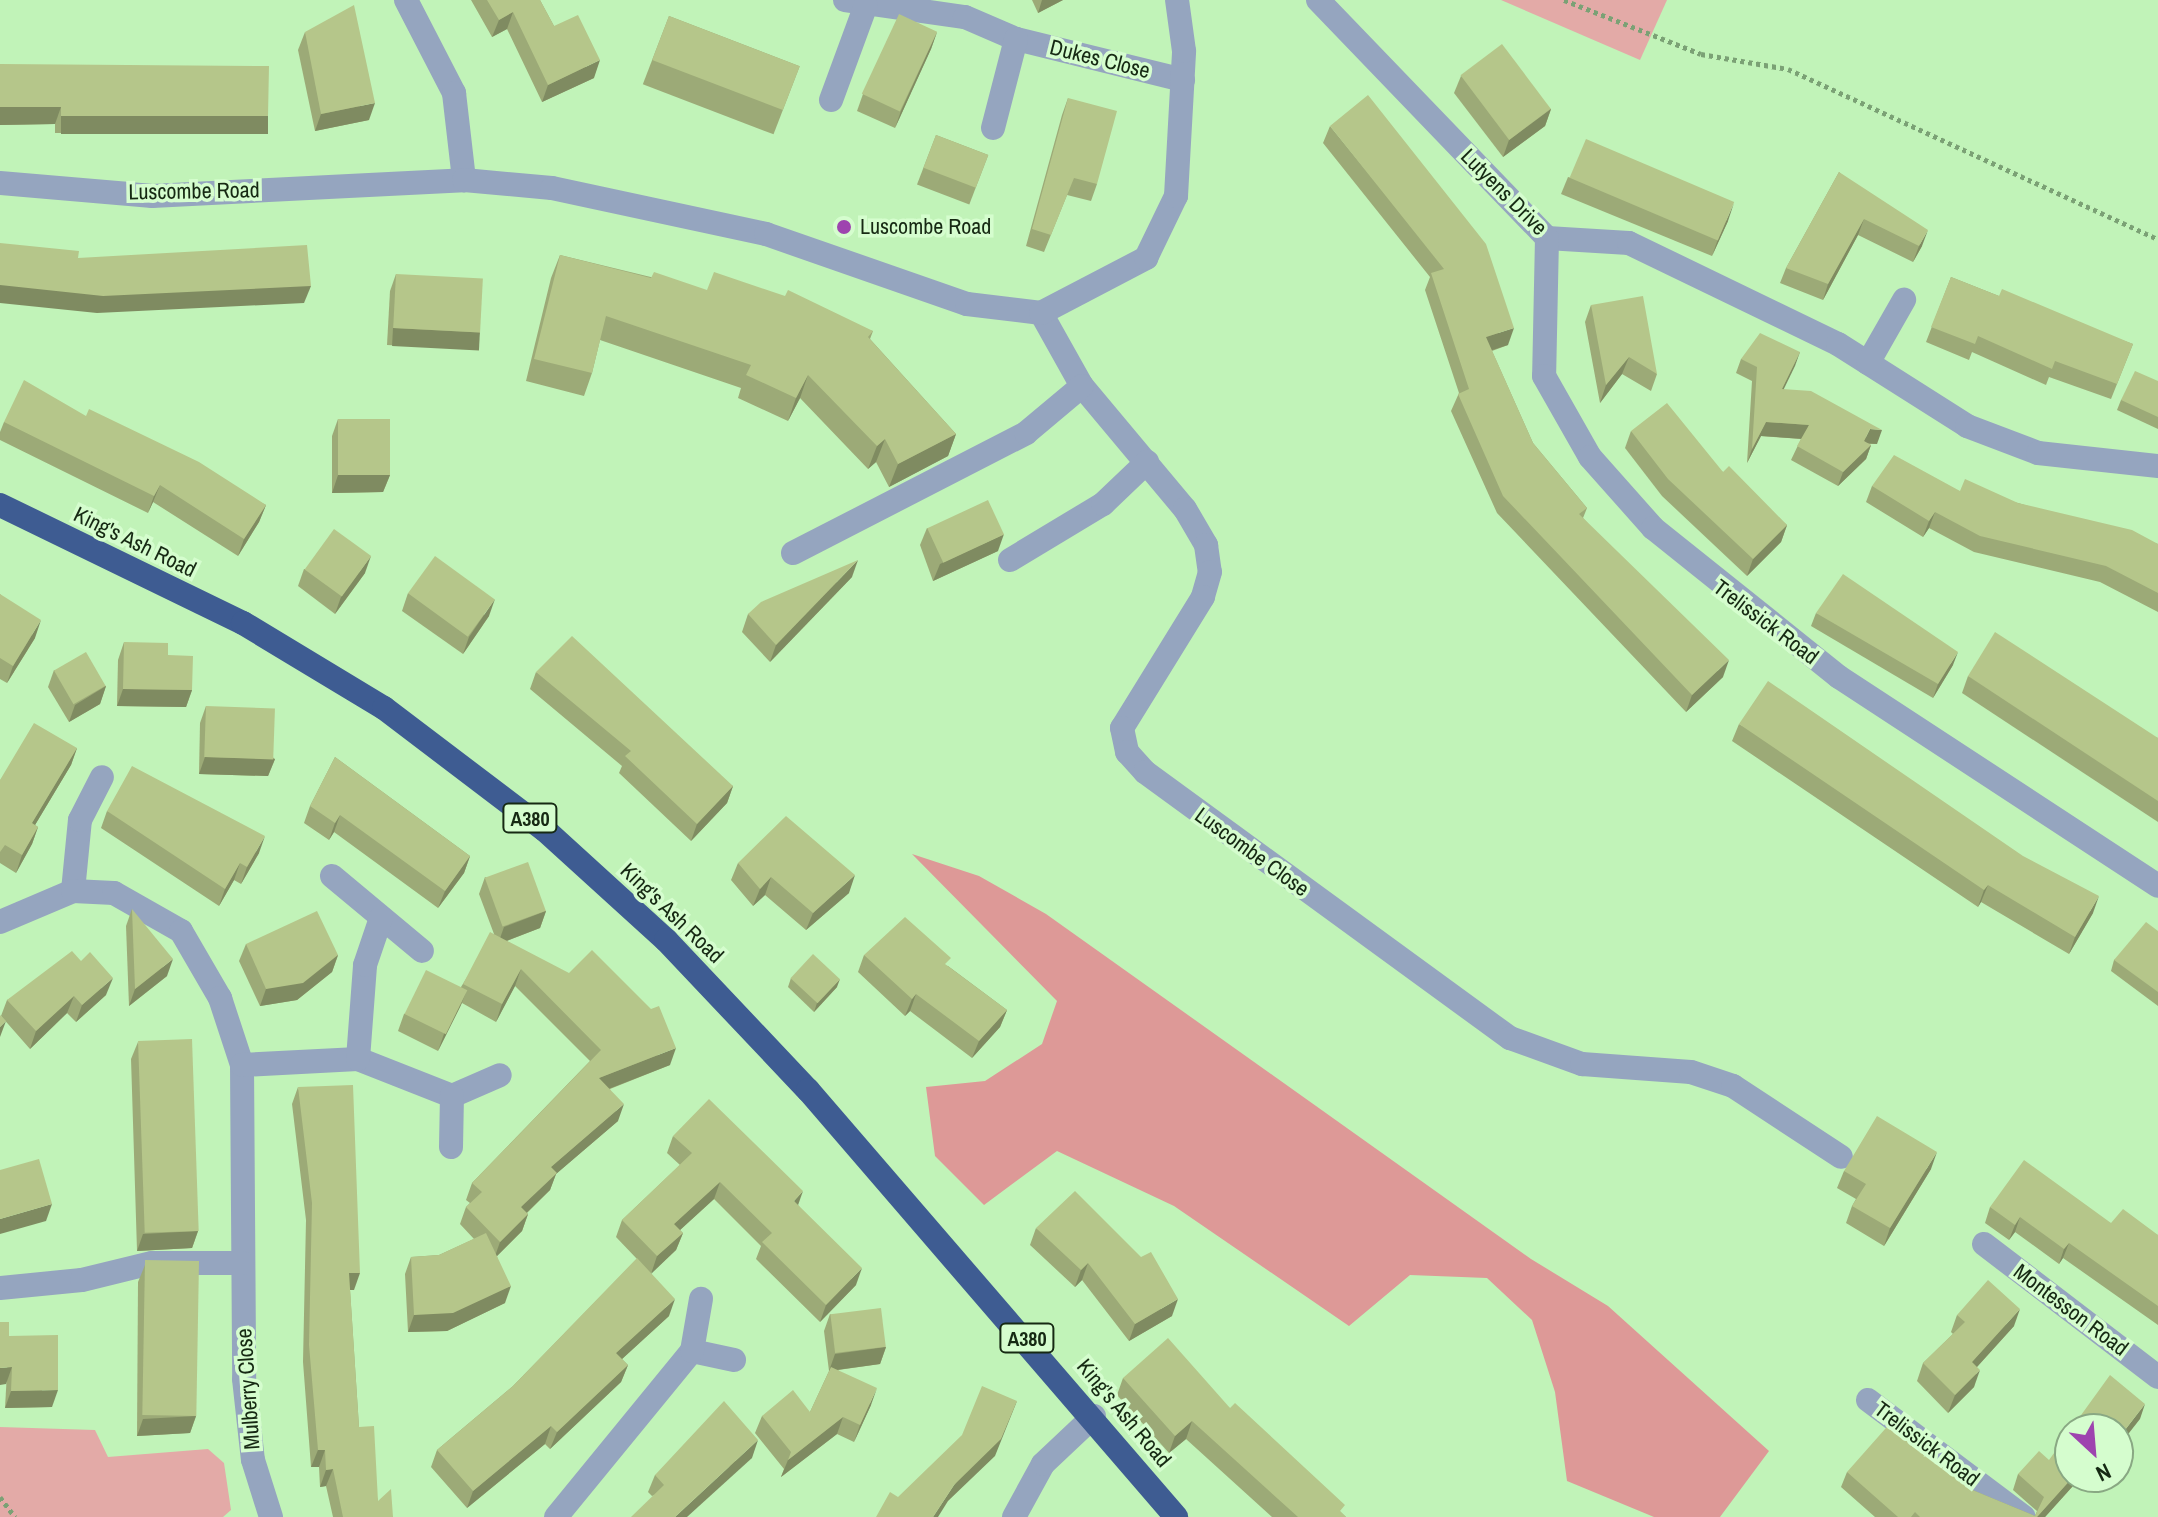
<!DOCTYPE html>
<html>
<head>
<meta charset="utf-8">
<style>
  body { margin:0 }
  #map { position:relative; width:2158px; height:1517px; overflow:hidden; background:#c1f3b8; font-family:"Archivo Narrow",sans-serif }
  div>[style] { position:absolute }
  [style*='--x'] { left:calc(var(--x)*1px); top:calc(var(--y)*1px); width:calc(var(--w)*1px); rotate:calc(var(--a)*1deg) }
  .green>* { inset:0; background:#e3aaa7 }
  .forest>* { inset:0; background:#dd9997 }
  .path>* { height:5px; margin-top:-2.5px; transform-origin:0; background:repeating-linear-gradient(90deg,#7ba175 0 4px,transparent 0 8px) }
  .minor>* { height:24px; margin:-12px; padding:0 12px; transform-origin:12px; border-radius:12px; background:#95a5bf }
  .highway>* { height:24px; margin:-12px; padding:0 12px; transform-origin:12px; border-radius:12px; background:#3e5c92 }
  .wall>* { inset:0; background:#9caa77; transform-origin:0 0 }
  .shaded-wall>* { inset:0; background:#7f8b61; transform-origin:0 0 }
  .building>* { inset:0; background:#b5c68a; transform-origin:0 0 }
  .dots>* { width:22px; height:22px; translate:-50% -50%; box-sizing:border-box; border:4px solid #d5fdce; border-radius:50% }
  span { translate:-50% -50%; white-space:nowrap; text-align:center; line-height:1.15; -webkit-text-stroke:7px #d5fdce; paint-order:stroke }
  .shield-label span { padding:2px 6px; background:#d5fdce; border:2px solid; border-radius:6px; -webkit-text-stroke-width:0 }
  .shield-label { font-size:20px; color:#162913; font-weight:700 }
  .street-label { font-size:22px; color:#162913 }
  .poi-label { font-size:22px; color:#162913 }
  .left { translate:0 -50%; text-align:left }
  .north { position:absolute; left:2054px; top:1413px; width:80px; height:80px; box-sizing:border-box; background:#d5fdce; border:2px solid #89a883; border-radius:50%; rotate:154deg; font-size:22px; font-weight:700; line-height:32px; text-align:center; color:#162913 }
  .north::after { content:''; display:block; margin:auto; width:28px; height:36px; background:#9e44af; clip-path:polygon(50% 0,100% 100%,50% 72%,0 100%) }
</style>
</head>
<body>
<div id="map">
  <div class="green">
    <div style="clip-path:polygon(1501px 0,1667px 0,1640px 60px)"></div>
    <div style="clip-path:polygon(0 1427px,95px 1430px,108px 1457px,208px 1449px,224px 1463px,231px 1510px,223px 1517px,0 1517px)"></div>
  </div>
  <div class="forest">
    <div style="clip-path:polygon(912px 854px,979px 876px,1046px 914px,1531px 1259px,1608px 1306px,1769px 1451px,1720px 1517px,1654px 1517px,1567px 1481px,1555px 1392px,1532px 1320px,1487px 1278px,1410px 1275px,1349px 1326px,1174px 1206px,1057px 1151px,984px 1205px,935px 1156px,926px 1087px,985px 1081px,1042px 1044px,1057px 1001px)"></div>
  </div>
  <div class="path">
    <div style="--x:1564;--y:0;--w:147;--a:21.5"></div>
    <div style="--x:1701;--y:54;--w:88;--a:9.8"></div>
    <div style="--x:1788;--y:69;--w:407;--a:24.7"></div>
    <div style="--x:0;--y:1497;--w:25;--a:53"></div>
  </div>
  <div class="minor">
    <div style="--x:406;--y:0;--w:105;--a:62.7"></div>
    <div style="--x:454;--y:93;--w:88;--a:83.4"></div>
    <div style="--x:845;--y:0;--w:121;--a:8.1"></div>
    <div style="--x:965;--y:17;--w:56;--a:23.3"></div>
    <div style="--x:1016;--y:39;--w:172;--a:13.8"></div>
    <div style="--x:1318;--y:0;--w:330;--a:46.1"></div>
    <div style="--x:1547;--y:238;--w:82;--a:3.5"></div>
    <div style="--x:1629;--y:243;--w:232;--a:25.8"></div>
    <div style="--x:1838;--y:344;--w:153;--a:32.4"></div>
    <div style="--x:1967;--y:426;--w:76;--a:20.8"></div>
    <div style="--x:2038;--y:453;--w:121;--a:6.2"></div>
    <div style="--x:831;--y:100;--w:101;--a:-69.8"></div>
    <div style="--x:993;--y:128;--w:92;--a:-75.5"></div>
    <div style="--x:0;--y:183;--w:153;--a:4.9"></div>
    <div style="--x:152;--y:196;--w:312;--a:-2.9"></div>
    <div style="--x:464;--y:180;--w:88;--a:5.2"></div>
    <div style="--x:552;--y:188;--w:219;--a:12.1"></div>
    <div style="--x:766;--y:234;--w:213;--a:19.2"></div>
    <div style="--x:967;--y:304;--w:75;--a:6.9"></div>
    <div style="--x:1547;--y:238;--w:138;--a:91.2"></div>
    <div style="--x:1544;--y:376;--w:93;--a:60.4"></div>
    <div style="--x:1590;--y:457;--w:95;--a:48.4"></div>
    <div style="--x:1653;--y:528;--w:238;--a:38.7"></div>
    <div style="--x:1839;--y:677;--w:381;--a:33.2"></div>
    <div style="--x:1041;--y:313;--w:84;--a:60.7"></div>
    <div style="--x:1082;--y:386;--w:160;--a:50.1"></div>
    <div style="--x:1185;--y:509;--w:42;--a:59.7"></div>
    <div style="--x:1206;--y:545;--w:27;--a:82"></div>
    <div style="--x:1210;--y:572;--w:26;--a:106"></div>
    <div style="--x:1203;--y:597;--w:154;--a:121.7"></div>
    <div style="--x:1122;--y:728;--w:25;--a:78"></div>
    <div style="--x:1127;--y:752;--w:27;--a:48"></div>
    <div style="--x:1145;--y:772;--w:452;--a:36.1"></div>
    <div style="--x:1510;--y:1038;--w:77;--a:19.9"></div>
    <div style="--x:1582;--y:1064;--w:109;--a:4.2"></div>
    <div style="--x:1691;--y:1072;--w:44;--a:18.4"></div>
    <div style="--x:1733;--y:1086;--w:129;--a:33.3"></div>
    <div style="--x:1041;--y:313;--w:119;--a:-27.6"></div>
    <div style="--x:1146;--y:258;--w:69;--a:-64.2"></div>
    <div style="--x:1176;--y:196;--w:145;--a:-86.8"></div>
    <div style="--x:1184;--y:51;--w:51;--a:-97.8"></div>
    <div style="--x:1868;--y:363;--w:73;--a:-60.3"></div>
    <div style="--x:793;--y:553;--w:262;--a:-27.2"></div>
    <div style="--x:1026;--y:433;--w:73;--a:-40"></div>
    <div style="--x:1010;--y:560;--w:109;--a:-31.1"></div>
    <div style="--x:1103;--y:504;--w:61;--a:-43.7"></div>
    <div style="--x:332;--y:876;--w:117;--a:39.8"></div>
    <div style="--x:73;--y:891;--w:71;--a:-84.4"></div>
    <div style="--x:80;--y:820;--w:48;--a:-62.9"></div>
    <div style="--x:0;--y:922;--w:79;--a:-23"></div>
    <div style="--x:73;--y:891;--w:41;--a:2.8"></div>
    <div style="--x:114;--y:893;--w:77;--a:29.6"></div>
    <div style="--x:181;--y:931;--w:78;--a:59.8"></div>
    <div style="--x:220;--y:998;--w:71;--a:71.8"></div>
    <div style="--x:242;--y:1065;--w:314;--a:89.6"></div>
    <div style="--x:244;--y:1379;--w:81;--a:83.7"></div>
    <div style="--x:253;--y:1460;--w:60;--a:72.5"></div>
    <div style="--x:358;--y:1059;--w:101;--a:21.5"></div>
    <div style="--x:452;--y:1096;--w:52;--a:-23.6"></div>
    <div style="--x:242;--y:1065;--w:116;--a:-3"></div>
    <div style="--x:358;--y:1059;--w:94;--a:-85.7"></div>
    <div style="--x:365;--y:965;--w:50;--a:-71.2"></div>
    <div style="--x:451;--y:1147;--w:51;--a:-88.9"></div>
    <div style="--x:1984;--y:1244;--w:219;--a:37.4"></div>
    <div style="--x:0;--y:1288;--w:82;--a:-5.6"></div>
    <div style="--x:82;--y:1280;--w:72;--a:-13.7"></div>
    <div style="--x:152;--y:1263;--w:90;--a:0"></div>
    <div style="--x:692;--y:1351;--w:43;--a:12.1"></div>
    <div style="--x:1868;--y:1400;--w:195;--a:36.9"></div>
    <div style="--x:556;--y:1517;--w:215;--a:-50.7"></div>
    <div style="--x:692;--y:1351;--w:53;--a:-80.2"></div>
    <div style="--x:1014;--y:1517;--w:60;--a:-61.3"></div>
    <div style="--x:1043;--y:1464;--w:70;--a:-43.3"></div>
  </div>
  <div class="highway">
    <div style="--x:0;--y:505;--w:270;--a:25.9"></div>
    <div style="--x:243;--y:623;--w:165;--a:31.1"></div>
    <div style="--x:384;--y:708;--w:202;--a:37.2"></div>
    <div style="--x:545;--y:830;--w:164;--a:42.3"></div>
    <div style="--x:666;--y:940;--w:207;--a:46.6"></div>
    <div style="--x:808;--y:1090;--w:564;--a:49.24"></div>
  </div>
  <div class="wall">
    <div style="clip-path:polygon(471px 0,540px 0,554px 26px,594px 78px,542px 102px,507px 29px,492px 37px)"></div>
    <div style="clip-path:polygon(1032px 0,1063px 0,1038px 13px)"></div>
    <div style="left:669px;top:16px;width:140px;height:73px;rotate:21deg"></div>
    <div style="clip-path:polygon(305px 32px,369px 120px,315px 131px,298px 50px)"></div>
    <div style="clip-path:polygon(937px 32px,931px 49px,895px 128px,857px 111px,863px 94px)"></div>
    <div style="clip-path:polygon(0 64px,268px 116px,262px 133px,55px 133px,55px 124px,0 125px)"></div>
    <div style="clip-path:polygon(1461px 76px,1551px 109px,1545px 126px,1503px 157px,1454px 93px)"></div>
    <div style="clip-path:polygon(1068px 98px,1097px 184px,1091px 201px,1067px 195px,1044px 252px,1026px 246px,1062px 115px)"></div>
    <div style="clip-path:polygon(1330px 126px,1508px 345px,1492px 351px,1533px 443px,1587px 508px,1583px 518px,1723px 677px,1686px 712px,1497px 513px,1451px 411px,1459px 393px,1425px 290px,1430px 277px,1323px 143px)"></div>
    <div style="left:936px;top:135px;width:56px;height:53px;rotate:21deg"></div>
    <div style="clip-path:polygon(1839px 172px,1922px 246px,1913px 262px,1858px 235px,1823px 300px,1780px 283px,1786px 268px)"></div>
    <div style="clip-path:polygon(1568px 177px,1728px 221px,1712px 256px,1561px 194px)"></div>
    <div style="clip-path:polygon(560px 255px,873px 331px,870px 339px,956px 434px,948px 456px,889px 487px,876px 462px,868px 469px,800px 398px,788px 421px,738px 398px,741px 388px,600px 340px,592px 373px,584px 396px,526px 381px,551px 278px)"></div>
    <div style="clip-path:polygon(396px 274px,480px 332px,474px 349px,387px 345px,390px 291px)"></div>
    <div style="clip-path:polygon(1951px 277px,1999px 296px,2133px 344px,2111px 399px,2049px 377px,2046px 385px,1972px 352px,1969px 360px,1926px 342px)"></div>
    <div style="clip-path:polygon(1591px 305px,1657px 374px,1651px 391px,1622px 374px,1600px 403px,1585px 322px)"></div>
    <div style="clip-path:polygon(1800px 352px,1783px 389px,1877px 444px,1869px 444px,1871px 445px,1866px 459px,1838px 486px,1791px 460px,1801px 439px,1761px 436px,1747px 463px,1752px 381px,1736px 373px,1741px 359px)"></div>
    <div style="clip-path:polygon(2158px 381px,2158px 429px,2117px 410px,2121px 400px)"></div>
    <div style="clip-path:polygon(86px 416px,266px 505px,259px 522px,238px 556px,153px 502px,148px 513px,0 440px,0 432px,4px 422px)"></div>
    <div style="clip-path:polygon(338px 419px,390px 475px,383px 492px,332px 493px,332px 436px)"></div>
    <div style="clip-path:polygon(1631px 431px,1723px 472px,1787px 525px,1781px 542px,1747px 576px,1662px 496px,1625px 448px)"></div>
    <div style="clip-path:polygon(1872px 486px,1960px 491px,2018px 503px,2158px 544px,2158px 612px,2100px 582px,1974px 552px,1929px 528px,1923px 537px,1866px 502px)"></div>
    <div style="clip-path:polygon(927px 528px,998px 551px,933px 581px,920px 545px)"></div>
    <div style="clip-path:polygon(304px 569px,365px 573px,335px 614px,298px 586px)"></div>
    <div style="clip-path:polygon(852px 577px,770px 662px,742px 632px,748px 614px)"></div>
    <div style="clip-path:polygon(408px 593px,489px 616px,463px 654px,402px 611px)"></div>
    <div style="clip-path:polygon(0 594px,35px 638px,7px 683px,0 679px)"></div>
    <div style="clip-path:polygon(1816px 613px,1953px 665px,1933px 698px,1811px 626px)"></div>
    <div style="clip-path:polygon(124px 642px,168px 655px,192px 690px,186px 707px,117px 706px,118px 660px)"></div>
    <div style="clip-path:polygon(54px 670px,106px 686px,100px 704px,69px 722px,48px 687px)"></div>
    <div style="clip-path:polygon(536px 672px,733px 786px,727px 803px,691px 841px,619px 773px,622px 766px,530px 689px)"></div>
    <div style="clip-path:polygon(1968px 676px,2158px 738px,2158px 822px,1962px 693px)"></div>
    <div style="clip-path:polygon(206px 706px,275px 759px,268px 776px,199px 774px,200px 723px)"></div>
    <div style="clip-path:polygon(1739px 724px,2093px 913px,2069px 954px,1981px 902px,1978px 907px,1732px 741px)"></div>
    <div style="clip-path:polygon(77px 748px,71px 765px,35px 825px,38px 827px,32px 844px,16px 873px,0 863px,0 780px)"></div>
    <div style="clip-path:polygon(335px 757px,470px 856px,464px 873px,438px 908px,334px 832px,329px 840px,304px 823px,310px 806px)"></div>
    <div style="clip-path:polygon(107px 811px,259px 853px,241px 884px,234px 880px,219px 906px,101px 828px)"></div>
    <div style="clip-path:polygon(738px 863px,849px 893px,806px 930px,765px 895px,753px 906px,731px 880px)"></div>
    <div style="clip-path:polygon(485px 877px,546px 911px,540px 928px,507px 941px,670px 1065px,610px 1089px,618px 1121px,556px 1174px,550px 1190px,527px 1213px,528px 1214px,522px 1231px,497px 1256px,505px 1303px,447px 1331px,408px 1332px,405px 1274px,411px 1257px,439px 1255px,474px 1239px,460px 1224px,466px 1207px,470px 1203px,466px 1200px,472px 1183px,590px 1061px,515px 986px,496px 1022px,462px 1003px,438px 1051px,398px 1031px,404px 1014px,461px 987px,494px 934px,479px 894px)"></div>
    <div style="clip-path:polygon(132px 909px,167px 976px,129px 1006px,126px 926px)"></div>
    <div style="clip-path:polygon(2158px 931px,2158px 1006px,2111px 971px,2114px 960px)"></div>
    <div style="clip-path:polygon(246px 944px,338px 955px,332px 972px,297px 1000px,260px 1006px,239px 961px)"></div>
    <div style="clip-path:polygon(864px 955px,948px 966px,1007px 1010px,1000px 1027px,972px 1058px,910px 1011px,905px 1016px,858px 972px)"></div>
    <div style="clip-path:polygon(81px 961px,106px 995px,76px 1022px,67px 1013px,30px 1049px,1px 1016px,7px 1000px)"></div>
    <div style="clip-path:polygon(791px 978px,837px 987px,814px 1012px,788px 987px)"></div>
    <div style="clip-path:polygon(138px 1042px,198px 1231px,192px 1248px,137px 1251px,131px 1059px)"></div>
    <div style="clip-path:polygon(298px 1087px,354px 1290px,350px 1290px,359px 1427px,378px 1501px,393px 1517px,333px 1517px,326px 1486px,320px 1487px,319px 1467px,311px 1467px,303px 1362px,306px 1220px,292px 1104px)"></div>
    <div style="clip-path:polygon(673px 1136px,798px 1205px,856px 1285px,820px 1322px,756px 1259px,761px 1246px,714px 1199px,680px 1230px,683px 1233px,676px 1250px,651px 1273px,669px 1316px,622px 1359px,628px 1365px,621px 1382px,550px 1449px,545px 1444px,467px 1508px,431px 1467px,437px 1450px,513px 1386px,637px 1259px,616px 1237px,622px 1220px,680px 1165px,667px 1153px)"></div>
    <div style="clip-path:polygon(1931px 1169px,1884px 1246px,1846px 1223px,1852px 1206px,1856px 1199px,1837px 1188px,1844px 1171px)"></div>
    <div style="clip-path:polygon(1990px 1207px,2111px 1223px,2158px 1235px,2158px 1325px,2063px 1258px,2059px 1264px,2015px 1232px,2009px 1240px,1985px 1223px)"></div>
    <div style="clip-path:polygon(1036px 1228px,1172px 1316px,1129px 1341px,1082px 1280px,1075px 1287px,1030px 1245px)"></div>
    <div style="clip-path:polygon(145px 1265px,196px 1416px,190px 1433px,137px 1436px,138px 1282px)"></div>
    <div style="clip-path:polygon(830px 1314px,886px 1347px,880px 1364px,838px 1370px,871px 1405px,854px 1442px,837px 1434px,781px 1477px,784px 1469px,755px 1433px,762px 1416px,810px 1412px,829px 1371px,824px 1331px)"></div>
    <div style="clip-path:polygon(1957px 1315px,2014px 1326px,1977px 1367px,1974px 1387px,1948px 1413px,1917px 1381px,1923px 1363px,1953px 1334px,1951px 1332px)"></div>
    <div style="clip-path:polygon(9px 1336px,52px 1407px,5px 1408px)"></div>
    <div style="clip-path:polygon(1123px 1378px,1230px 1408px,1346px 1517px,1272px 1517px,1186px 1439px,1169px 1453px,1117px 1395px)"></div>
    <div style="clip-path:polygon(752px 1458px,652px 1496px,648px 1492px,655px 1475px)"></div>
    <div style="clip-path:polygon(1847px 1472px,1970px 1489px,2035px 1516px,2037px 1511px,2013px 1490px,2018px 1474px,2095px 1477px,2089px 1485px,2081px 1477px,2045px 1517px,1875px 1517px,1841px 1487px)"></div>
  </div>
  <div class="shaded-wall">
    <div style="clip-path:polygon(1042px 0,1063px 0,1038px 13px)"></div>
    <div style="clip-path:polygon(513px 12px,507px 29px,492px 37px,499px 20px)"></div>
    <div style="clip-path:polygon(937px 32px,931px 49px,895px 128px,901px 111px)"></div>
    <div style="clip-path:polygon(600px 60px,594px 78px,542px 102px,548px 85px)"></div>
    <div style="clip-path:polygon(375px 103px,369px 120px,315px 131px,321px 114px)"></div>
    <div style="clip-path:polygon(0 107px,61px 107px,55px 124px,0 125px)"></div>
    <div style="clip-path:polygon(1551px 109px,1545px 126px,1503px 157px,1509px 140px)"></div>
    <div style="left:61px;top:116px;width:207px;height:18px"></div>
    <div style="clip-path:polygon(1734px 203px,1728px 221px,1712px 256px,1718px 239px)"></div>
    <div style="clip-path:polygon(1864px 219px,1858px 235px,1823px 300px,1828px 284px)"></div>
    <div style="clip-path:polygon(1928px 230px,1922px 246px,1913px 262px,1919px 246px)"></div>
    <div style="clip-path:polygon(0 285px,311px 286px,304px 303px,97px 313px,0 303px)"></div>
    <div style="left:393px;top:328px;width:87px;height:18px;rotate:3deg"></div>
    <div style="clip-path:polygon(1514px 328px,1508px 345px,1480px 354px,1486px 337px)"></div>
    <div style="clip-path:polygon(1800px 352px,1795px 366px,1777px 403px,1782px 389px)"></div>
    <div style="clip-path:polygon(1629px 357px,1622px 374px,1600px 403px,1606px 385px)"></div>
    <div style="clip-path:polygon(808px 375px,800px 398px,788px 421px,796px 398px)"></div>
    <div style="clip-path:polygon(1766px 422px,1809px 425px,1804px 439px,1761px 436px,1747px 463px,1752px 449px)"></div>
    <div style="clip-path:polygon(1870px 429px,1882px 430px,1877px 444px,1865px 443px,1864px 441px)"></div>
    <div style="clip-path:polygon(956px 434px,948px 456px,889px 487px,898px 464px)"></div>
    <div style="clip-path:polygon(885px 439px,876px 462px,868px 469px,877px 446px)"></div>
    <div style="clip-path:polygon(1871px 445px,1866px 459px,1838px 486px,1843px 472px)"></div>
    <div style="clip-path:polygon(338px 475px,390px 475px,383px 492px,332px 493px)"></div>
    <div style="clip-path:polygon(160px 485px,153px 502px,148px 513px,154px 496px)"></div>
    <div style="clip-path:polygon(266px 505px,259px 522px,238px 556px,244px 539px)"></div>
    <div style="clip-path:polygon(1935px 512px,1929px 528px,1923px 537px,1929px 521px)"></div>
    <div style="clip-path:polygon(1787px 525px,1781px 542px,1747px 576px,1753px 559px)"></div>
    <div style="clip-path:polygon(1004px 534px,998px 551px,933px 581px,940px 564px)"></div>
    <div style="clip-path:polygon(371px 556px,365px 573px,335px 614px,341px 597px)"></div>
    <div style="clip-path:polygon(858px 560px,852px 577px,770px 662px,776px 645px)"></div>
    <div style="clip-path:polygon(495px 599px,489px 616px,463px 654px,469px 637px)"></div>
    <div style="clip-path:polygon(41px 620px,35px 638px,7px 683px,13px 666px)"></div>
    <div style="clip-path:polygon(1958px 652px,1953px 665px,1933px 698px,1938px 684px)"></div>
    <div style="clip-path:polygon(1729px 660px,1723px 677px,1686px 712px,1692px 695px)"></div>
    <div style="clip-path:polygon(106px 686px,100px 704px,69px 722px,75px 705px)"></div>
    <div style="clip-path:polygon(123px 689px,192px 690px,186px 707px,117px 706px)"></div>
    <div style="clip-path:polygon(77px 748px,71px 765px,26px 840px,32px 823px)"></div>
    <div style="clip-path:polygon(205px 757px,275px 759px,268px 776px,199px 774px)"></div>
    <div style="clip-path:polygon(733px 786px,727px 803px,691px 841px,697px 824px)"></div>
    <div style="clip-path:polygon(340px 815px,334px 832px,329px 840px,335px 823px)"></div>
    <div style="clip-path:polygon(38px 827px,32px 844px,16px 873px,22px 855px)"></div>
    <div style="clip-path:polygon(265px 836px,259px 853px,241px 884px,247px 867px)"></div>
    <div style="clip-path:polygon(470px 856px,464px 873px,438px 908px,445px 891px)"></div>
    <div style="clip-path:polygon(240px 863px,234px 880px,219px 906px,225px 889px)"></div>
    <div style="clip-path:polygon(855px 875px,849px 893px,806px 930px,813px 913px)"></div>
    <div style="clip-path:polygon(771px 877px,765px 895px,753px 906px,760px 889px)"></div>
    <div style="clip-path:polygon(1988px 885px,1981px 902px,1978px 907px,1984px 890px)"></div>
    <div style="clip-path:polygon(2099px 896px,2093px 913px,2069px 954px,2075px 937px)"></div>
    <div style="clip-path:polygon(546px 911px,540px 928px,498px 944px,504px 927px)"></div>
    <div style="clip-path:polygon(338px 955px,332px 972px,297px 1000px,260px 1006px,266px 989px)"></div>
    <div style="clip-path:polygon(173px 959px,167px 976px,129px 1006px,135px 989px)"></div>
    <div style="clip-path:polygon(521px 969px,515px 986px,496px 1022px,502px 1004px)"></div>
    <div style="clip-path:polygon(113px 978px,106px 995px,76px 1022px,82px 1005px)"></div>
    <div style="clip-path:polygon(840px 979px,837px 987px,814px 1012px,817px 1003px)"></div>
    <div style="clip-path:polygon(467px 990px,460px 1007px,438px 1051px,444px 1034px)"></div>
    <div style="clip-path:polygon(916px 994px,910px 1011px,905px 1016px,912px 999px)"></div>
    <div style="clip-path:polygon(74px 996px,67px 1013px,30px 1049px,36px 1031px)"></div>
    <div style="clip-path:polygon(1007px 1010px,1000px 1027px,972px 1058px,979px 1041px)"></div>
    <div style="clip-path:polygon(6px 1021px,0 1037px,0 1027px)"></div>
    <div style="clip-path:polygon(676px 1048px,670px 1065px,593px 1095px,599px 1078px)"></div>
    <div style="clip-path:polygon(624px 1104px,618px 1121px,556px 1174px,550px 1190px,515px 1224px,521px 1207px,551px 1167px)"></div>
    <div style="clip-path:polygon(1937px 1152px,1931px 1169px,1884px 1246px,1890px 1228px)"></div>
    <div style="clip-path:polygon(720px 1182px,714px 1199px,668px 1241px,674px 1224px)"></div>
    <div style="clip-path:polygon(803px 1191px,797px 1208px,794px 1201px)"></div>
    <div style="clip-path:polygon(52px 1204px,46px 1221px,0 1234px,0 1219px)"></div>
    <div style="clip-path:polygon(528px 1214px,522px 1231px,494px 1259px,500px 1242px)"></div>
    <div style="clip-path:polygon(2020px 1217px,2015px 1232px,2009px 1240px,2015px 1225px)"></div>
    <div style="clip-path:polygon(198px 1231px,192px 1248px,137px 1251px,143px 1234px)"></div>
    <div style="clip-path:polygon(683px 1233px,676px 1250px,651px 1274px,657px 1256px)"></div>
    <div style="clip-path:polygon(2069px 1243px,2063px 1258px,2059px 1264px,2064px 1249px)"></div>
    <div style="clip-path:polygon(1088px 1263px,1082px 1280px,1075px 1287px,1081px 1270px)"></div>
    <div style="clip-path:polygon(862px 1268px,856px 1285px,820px 1322px,826px 1305px)"></div>
    <div style="clip-path:polygon(349px 1273px,360px 1273px,354px 1290px,343px 1290px)"></div>
    <div style="clip-path:polygon(511px 1286px,505px 1303px,447px 1331px,408px 1332px,414px 1315px)"></div>
    <div style="clip-path:polygon(675px 1299px,669px 1316px,610px 1370px,616px 1353px)"></div>
    <div style="clip-path:polygon(1178px 1299px,1172px 1316px,1129px 1341px,1135px 1324px)"></div>
    <div style="clip-path:polygon(2020px 1309px,2014px 1326px,1966px 1379px,1972px 1362px)"></div>
    <div style="clip-path:polygon(886px 1347px,880px 1364px,829px 1371px,835px 1354px)"></div>
    <div style="clip-path:polygon(628px 1365px,621px 1382px,550px 1449px,557px 1432px)"></div>
    <div style="clip-path:polygon(12px 1367px,6px 1384px,0 1385px,0 1368px)"></div>
    <div style="clip-path:polygon(1980px 1370px,1974px 1387px,1948px 1413px,1955px 1395px)"></div>
    <div style="clip-path:polygon(877px 1388px,871px 1405px,854px 1442px,860px 1425px)"></div>
    <div style="clip-path:polygon(58px 1390px,52px 1407px,5px 1408px,11px 1391px)"></div>
    <div style="clip-path:polygon(1017px 1401px,995px 1456px,948px 1501px,938px 1517px,933px 1517px,954px 1485px)"></div>
    <div style="clip-path:polygon(2145px 1404px,2140px 1419px,2118px 1447px,2118px 1439px)"></div>
    <div style="clip-path:polygon(196px 1416px,190px 1433px,137px 1436px,143px 1419px)"></div>
    <div style="clip-path:polygon(843px 1417px,837px 1434px,781px 1477px,788px 1460px)"></div>
    <div style="clip-path:polygon(1192px 1421px,1186px 1439px,1169px 1453px,1175px 1436px)"></div>
    <div style="clip-path:polygon(551px 1426px,545px 1444px,467px 1508px,473px 1491px)"></div>
    <div style="clip-path:polygon(758px 1440px,752px 1458px,687px 1517px,675px 1517px)"></div>
    <div style="clip-path:polygon(318px 1450px,325px 1450px,319px 1467px,311px 1467px)"></div>
    <div style="clip-path:polygon(333px 1469px,326px 1486px,320px 1487px,326px 1470px)"></div>
    <div style="clip-path:polygon(2073px 1477px,2081px 1477px,2045px 1517px,2037px 1517px)"></div>
  </div>
  <div class="building">
    <div style="clip-path:polygon(487px 0,540px 0,554px 26px,578px 15px,600px 60px,548px 85px,513px 12px,499px 20px)"></div>
    <div style="clip-path:polygon(354px 5px,375px 103px,321px 114px,305px 32px)"></div>
    <div style="left:899px;top:14px;width:42px;height:88px;rotate:25deg"></div>
    <div style="left:669px;top:16px;width:140px;height:47px;rotate:21deg"></div>
    <div style="left:1502px;top:44px;width:81px;height:52px;rotate:53deg"></div>
    <div style="clip-path:polygon(0 64px,269px 66px,268px 116px,61px 116px,61px 107px,0 107px)"></div>
    <div style="clip-path:polygon(1368px 95px,1486px 244px,1514px 328px,1486px 337px,1533px 443px,1587px 508px,1579px 514px,1729px 660px,1692px 695px,1503px 496px,1458px 394px,1469px 389px,1431px 273px,1444px 269px,1330px 126px)"></div>
    <div style="clip-path:polygon(1068px 98px,1117px 111px,1097px 184px,1074px 178px,1051px 235px,1032px 229px)"></div>
    <div style="left:936px;top:135px;width:56px;height:35px;rotate:21deg"></div>
    <div style="left:1586px;top:139px;width:161px;height:42px;rotate:23deg"></div>
    <div style="clip-path:polygon(1839px 172px,1928px 230px,1919px 246px,1864px 219px,1828px 284px,1786px 268px)"></div>
    <div style="clip-path:polygon(0 243px,79px 251px,78px 258px,307px 245px,311px 286px,103px 296px,0 285px)"></div>
    <div style="clip-path:polygon(560px 255px,651px 278px,654px 272px,707px 290px,714px 272px,785px 296px,788px 290px,873px 331px,868px 337px,956px 434px,898px 464px,885px 439px,877px 446px,808px 375px,796px 398px,746px 375px,751px 365px,606px 316px,592px 373px,534px 359px)"></div>
    <div style="left:396px;top:274px;width:87px;height:54px;rotate:3deg"></div>
    <div style="clip-path:polygon(1951px 277px,1999px 296px,2002px 289px,2133px 344px,2117px 384px,2055px 361px,2052px 369px,1978px 336px,1975px 344px,1931px 327px)"></div>
    <div style="clip-path:polygon(1643px 296px,1657px 374px,1629px 357px,1606px 385px,1591px 305px)"></div>
    <div style="clip-path:polygon(1760px 333px,1800px 352px,1782px 389px,1811px 391px,1882px 430px,1870px 429px,1864px 441px,1871px 445px,1843px 472px,1797px 446px,1809px 425px,1766px 422px,1752px 449px,1757px 367px,1741px 359px)"></div>
    <div style="clip-path:polygon(2135px 371px,2158px 381px,2158px 417px,2121px 400px)"></div>
    <div style="clip-path:polygon(24px 380px,86px 416px,89px 409px,199px 462px,266px 505px,244px 539px,160px 485px,154px 496px,4px 422px)"></div>
    <div style="clip-path:polygon(1667px 403px,1723px 472px,1729px 466px,1787px 525px,1753px 559px,1668px 479px,1631px 431px)"></div>
    <div style="left:338px;top:419px;width:52px;height:56px"></div>
    <div style="clip-path:polygon(1894px 455px,1960px 491px,1965px 479px,2018px 503px,2132px 530px,2158px 544px,2158px 593px,2106px 566px,1980px 536px,1935px 512px,1929px 521px,1872px 486px)"></div>
    <div style="left:988px;top:500px;width:38px;height:67px;rotate:65deg"></div>
    <div style="left:334px;top:529px;width:46px;height:50px;rotate:36deg"></div>
    <div style="left:435px;top:556px;width:74px;height:46px;rotate:36deg"></div>
    <div style="clip-path:polygon(858px 560px,776px 645px,748px 614px,761px 602px)"></div>
    <div style="clip-path:polygon(1843px 574px,1958px 652px,1938px 684px,1816px 613px)"></div>
    <div style="clip-path:polygon(0 594px,41px 620px,13px 666px,0 658px)"></div>
    <div style="clip-path:polygon(1995px 632px,2158px 738px,2158px 801px,1968px 676px)"></div>
    <div style="clip-path:polygon(572px 636px,733px 786px,697px 824px,625px 756px,631px 751px,536px 672px)"></div>
    <div style="clip-path:polygon(124px 642px,168px 643px,168px 655px,193px 656px,192px 690px,123px 689px)"></div>
    <div style="left:86px;top:652px;width:39px;height:37px;rotate:60deg"></div>
    <div style="clip-path:polygon(1768px 681px,2023px 856px,2099px 896px,2075px 937px,1988px 885px,1984px 890px,1739px 724px)"></div>
    <div style="left:206px;top:706px;width:69px;height:51px;rotate:2deg"></div>
    <div style="clip-path:polygon(34px 723px,77px 748px,32px 823px,38px 827px,22px 855px,5px 845px,0 852px,0 780px)"></div>
    <div style="clip-path:polygon(335px 757px,470px 856px,445px 891px,340px 815px,335px 823px,310px 806px)"></div>
    <div style="clip-path:polygon(132px 766px,265px 836px,247px 867px,240px 863px,225px 889px,107px 811px)"></div>
    <div style="clip-path:polygon(786px 816px,855px 875px,813px 913px,771px 877px,760px 889px,738px 863px)"></div>
    <div style="left:528px;top:862px;width:52px;height:46px;rotate:70deg"></div>
    <div style="clip-path:polygon(132px 909px,173px 959px,135px 989px)"></div>
    <div style="clip-path:polygon(317px 911px,338px 955px,303px 983px,266px 989px,246px 944px)"></div>
    <div style="clip-path:polygon(905px 917px,951px 958px,945px 964px,1007px 1010px,979px 1041px,916px 994px,912px 999px,864px 955px)"></div>
    <div style="clip-path:polygon(2146px 922px,2158px 931px,2158px 992px,2114px 960px)"></div>
    <div style="clip-path:polygon(490px 932px,569px 973px,592px 950px,651px 1009px,659px 1006px,676px 1048px,599px 1078px,624px 1104px,551px 1167px,557px 1173px,521px 1207px,528px 1214px,500px 1242px,466px 1207px,482px 1192px,472px 1183px,601px 1050px,521px 969px,502px 1004px,463px 984px)"></div>
    <div style="clip-path:polygon(72px 951px,81px 961px,90px 952px,113px 978px,82px 1005px,74px 996px,36px 1031px,7px 1000px)"></div>
    <div style="left:813px;top:954px;width:37px;height:33px;rotate:43deg"></div>
    <div style="left:426px;top:970px;width:46px;height:49px;rotate:26deg"></div>
    <div style="clip-path:polygon(0 1015px,6px 1021px,0 1027px)"></div>
    <div style="left:192px;top:1039px;width:192px;height:54px;rotate:88deg"></div>
    <div style="clip-path:polygon(353px 1085px,360px 1273px,349px 1273px,359px 1427px,374px 1426px,378px 1501px,391px 1489px,393px 1517px,343px 1517px,333px 1469px,326px 1470px,325px 1450px,318px 1450px,309px 1345px,312px 1203px,298px 1087px)"></div>
    <div style="clip-path:polygon(709px 1099px,803px 1191px,794px 1201px,862px 1268px,826px 1305px,762px 1242px,772px 1233px,720px 1182px,674px 1224px,683px 1233px,657px 1256px,622px 1220px,692px 1153px,673px 1136px)"></div>
    <div style="clip-path:polygon(1877px 1116px,1937px 1152px,1890px 1228px,1852px 1206px,1866px 1184px,1844px 1171px)"></div>
    <div style="clip-path:polygon(39px 1159px,52px 1204px,0 1219px,0 1170px)"></div>
    <div style="clip-path:polygon(2024px 1160px,2111px 1223px,2123px 1209px,2158px 1235px,2158px 1306px,2069px 1243px,2064px 1249px,2020px 1217px,2015px 1225px,1990px 1207px)"></div>
    <div style="clip-path:polygon(1075px 1191px,1141px 1257px,1151px 1252px,1178px 1299px,1135px 1324px,1088px 1263px,1081px 1270px,1036px 1228px)"></div>
    <div style="clip-path:polygon(486px 1233px,511px 1286px,453px 1313px,414px 1315px,411px 1257px,439px 1255px)"></div>
    <div style="clip-path:polygon(637px 1258px,675px 1299px,616px 1353px,628px 1365px,557px 1432px,551px 1426px,473px 1491px,437px 1450px,513px 1386px)"></div>
    <div style="left:199px;top:1261px;width:155px;height:54px;rotate:91deg"></div>
    <div style="clip-path:polygon(1988px 1280px,2020px 1309px,1972px 1362px,1980px 1370px,1955px 1395px,1923px 1363px,1965px 1322px,1957px 1315px)"></div>
    <div style="left:881px;top:1308px;width:39px;height:51px;rotate:83deg"></div>
    <div style="clip-path:polygon(0 1322px,9px 1322px,9px 1336px,58px 1335px,58px 1390px,11px 1391px,12px 1367px,0 1368px)"></div>
    <div style="clip-path:polygon(1168px 1338px,1230px 1408px,1235px 1403px,1345px 1505px,1340px 1511px,1346px 1517px,1298px 1517px,1192px 1421px,1175px 1436px,1123px 1378px)"></div>
    <div style="clip-path:polygon(831px 1367px,877px 1388px,860px 1425px,843px 1417px,788px 1460px,791px 1452px,762px 1416px,793px 1390px,810px 1412px)"></div>
    <div style="clip-path:polygon(2110px 1375px,2145px 1404px,2118px 1439px,2118px 1429px,2071px 1429px)"></div>
    <div style="clip-path:polygon(982px 1386px,1017px 1401px,1001px 1439px,954px 1485px,933px 1517px,876px 1517px,890px 1492px,898px 1497px,962px 1435px)"></div>
    <div style="clip-path:polygon(724px 1401px,758px 1440px,676px 1516px,676px 1517px,631px 1517px,664px 1485px,655px 1475px)"></div>
    <div style="clip-path:polygon(1893px 1420px,1970px 1489px,2035px 1516px,2044px 1497px,2018px 1474px,2039px 1451px,2049px 1460px,2070px 1431px,2070px 1477px,2073px 1477px,2037px 1517px,1920px 1517px,1915px 1512px,1911px 1517px,1898px 1517px,1847px 1472px)"></div>
  </div>
  <div class="dots">
    <div style="left:844px;top:227px;background:#9e44af"></div>
  </div>
  <div class="shield-label">
    <span style="left:530px;top:818px">A380</span>
    <span style="left:1027px;top:1338px">A380</span>
  </div>
  <div class="street-label">
    <span style="left:1100px;top:59px;rotate:14deg">Dukes Close</span>
    <span style="left:194px;top:191px;rotate:-1deg">Luscombe Road</span>
    <span style="left:1504px;top:192px;rotate:45deg">Lutyens Drive</span>
    <span style="left:135px;top:542px;rotate:26deg">King's Ash Road</span>
    <span style="left:1766px;top:622px;rotate:37deg">Trelissick Road</span>
    <span style="left:1252px;top:852px;rotate:36deg">Luscombe Close</span>
    <span style="left:672px;top:913px;rotate:44deg">King's Ash Road</span>
    <span style="left:2071px;top:1310px;rotate:37deg">Montesson Road</span>
    <span style="left:248px;top:1389px;rotate:-94deg">Mulberry Close</span>
    <span style="left:1124px;top:1413px;rotate:50deg">King's Ash Road</span>
    <span style="left:1927px;top:1444px;rotate:37deg">Trelissick Road</span>
  </div>
  <div class="poi-label">
    <span class="left" style="left:860px;top:227px">Luscombe Road</span>
  </div>
  <div class="north">N</div>
</div>
</body>
</html>
